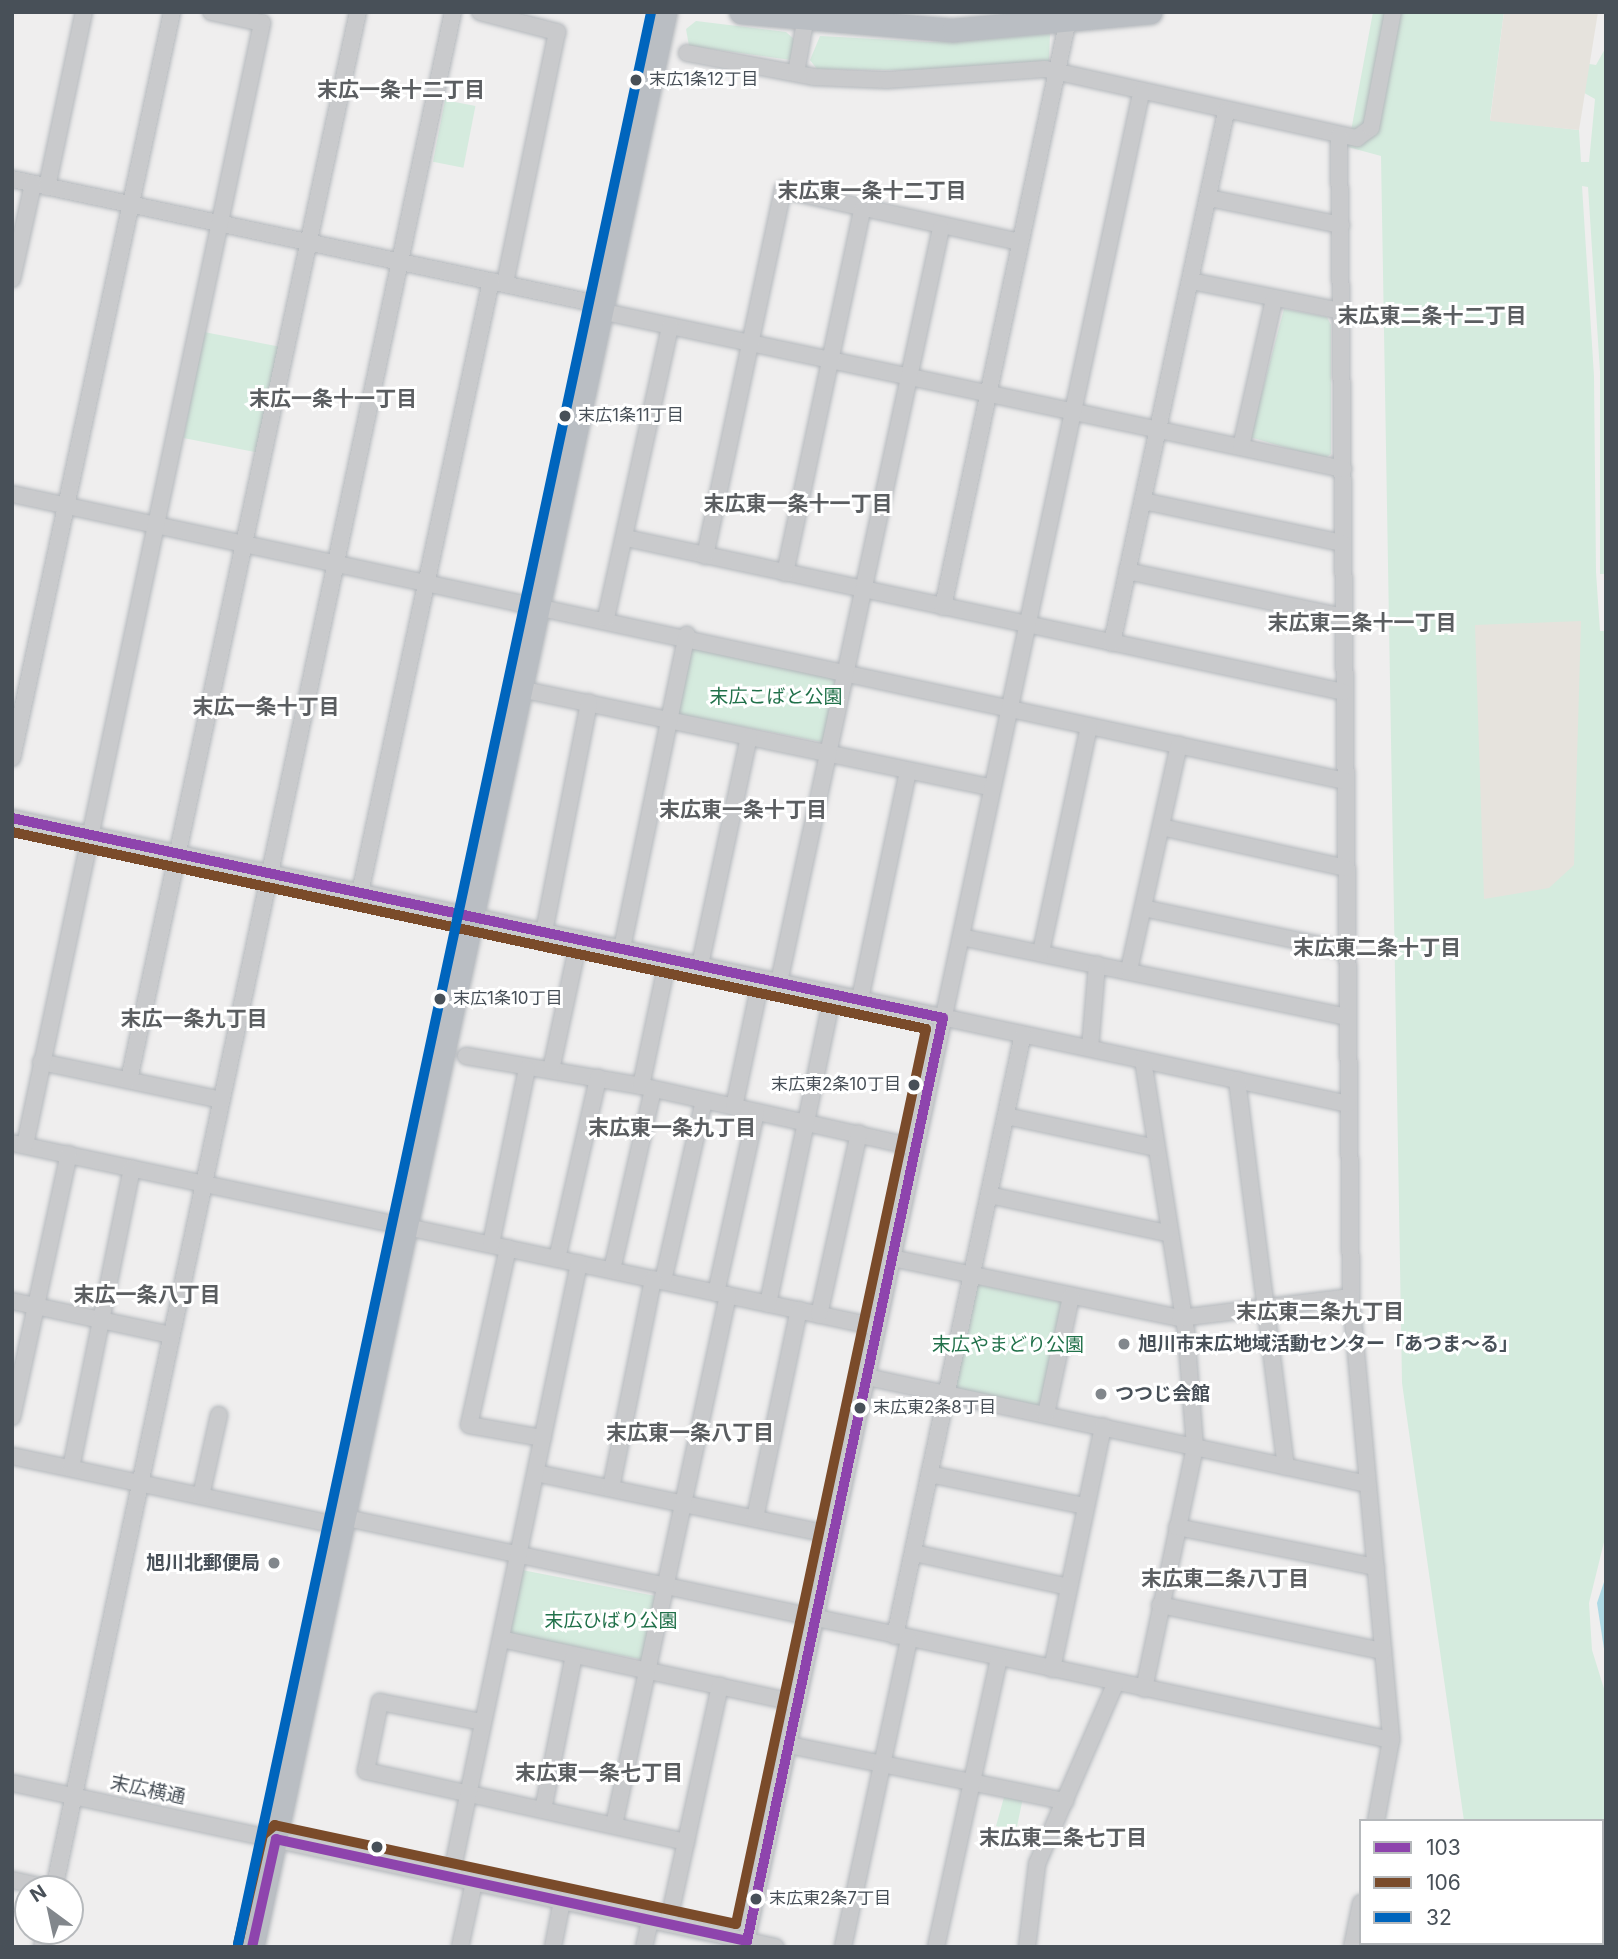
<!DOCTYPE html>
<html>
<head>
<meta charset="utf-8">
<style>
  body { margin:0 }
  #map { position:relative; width:1618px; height:1959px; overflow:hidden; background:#efeeee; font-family:Inter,"Noto Sans JP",sans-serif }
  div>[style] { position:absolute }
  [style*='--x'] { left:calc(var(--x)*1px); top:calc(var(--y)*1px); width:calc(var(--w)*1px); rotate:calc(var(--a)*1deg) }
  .green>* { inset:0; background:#d5ebde; transform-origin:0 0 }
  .sand>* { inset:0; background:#e6e3dd }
  .water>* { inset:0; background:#aed9e5 }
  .roads { filter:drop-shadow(0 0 2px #b4b8bc) drop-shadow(0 0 2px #b4b8bc) }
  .minor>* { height:16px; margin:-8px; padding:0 8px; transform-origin:8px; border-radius:8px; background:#c9cacc }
  .highway>* { height:23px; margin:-11.5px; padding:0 11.5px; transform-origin:11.5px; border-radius:11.5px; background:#babec3 }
  .bus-1>* { height:10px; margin:-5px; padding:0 5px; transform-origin:5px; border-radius:5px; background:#8e44ad }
  .bus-2>* { height:10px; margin:-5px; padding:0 5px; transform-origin:5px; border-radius:5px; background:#7a4b2a }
  .bus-3>* { height:10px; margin:-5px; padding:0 5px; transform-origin:5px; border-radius:5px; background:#0065bd }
  .dots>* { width:19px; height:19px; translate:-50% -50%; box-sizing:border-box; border:4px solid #fff; border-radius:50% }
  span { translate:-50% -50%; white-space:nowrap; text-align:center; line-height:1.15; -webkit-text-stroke:6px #fff; paint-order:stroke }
  .bus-label { font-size:17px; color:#485058 }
  .left { translate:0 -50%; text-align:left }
  .right { translate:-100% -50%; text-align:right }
  .park-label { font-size:19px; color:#21714a }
  .poi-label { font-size:19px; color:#485058; font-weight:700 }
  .street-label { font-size:19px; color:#485058 }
  .neighbourhood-label { font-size:21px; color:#5b5e61; font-weight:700 }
  .frame { position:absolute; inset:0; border:14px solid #485058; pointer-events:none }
  .legend { position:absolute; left:1359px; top:1819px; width:245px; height:126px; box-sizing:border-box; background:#fff; border:2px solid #b6b9bc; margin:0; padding:9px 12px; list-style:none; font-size:21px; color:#485058 }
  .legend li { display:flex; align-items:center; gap:14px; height:35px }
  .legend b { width:35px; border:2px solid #b6b9bc }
  .north { position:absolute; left:14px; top:1875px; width:70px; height:70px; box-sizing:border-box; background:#fff; border:2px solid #b6b9bc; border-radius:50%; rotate:327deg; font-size:19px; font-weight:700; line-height:28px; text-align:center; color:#485058 }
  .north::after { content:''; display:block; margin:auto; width:24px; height:32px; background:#82878c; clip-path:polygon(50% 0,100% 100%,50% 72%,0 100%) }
</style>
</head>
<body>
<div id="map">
  <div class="green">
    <div style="clip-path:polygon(1373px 12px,1504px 12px,1490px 120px,1579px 130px,1581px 162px,1589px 162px,1595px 99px,1579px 90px,1583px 63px,1596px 65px,1606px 47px,1606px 574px,1600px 574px,1600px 372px,1588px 187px,1582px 186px,1594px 376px,1596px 572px,1600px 631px,1606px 631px,1606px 1534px,1589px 1603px,1592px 1650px,1606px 1695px,1606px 1947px,1493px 1947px,1602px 1943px,1602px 1821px,1464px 1821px,1402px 1383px,1381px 156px,1348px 147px)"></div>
    <div style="clip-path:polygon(696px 21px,786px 32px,794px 39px,791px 60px,689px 46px,686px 29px)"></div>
    <div style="clip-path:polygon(1050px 33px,1049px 61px,944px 71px,817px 69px,810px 60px,820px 36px,930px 42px)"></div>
    <div style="left:445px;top:100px;width:31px;height:63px;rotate:11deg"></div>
    <div style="clip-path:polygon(1284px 309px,1327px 317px,1331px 325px,1331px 454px,1324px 459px,1250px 437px)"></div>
    <div style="left:204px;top:332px;width:76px;height:108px;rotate:11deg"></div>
    <div style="left:690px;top:642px;width:152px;height:73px;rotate:11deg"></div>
    <div style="left:976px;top:1284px;width:88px;height:107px;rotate:12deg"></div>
    <div style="left:522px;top:1570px;width:136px;height:65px;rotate:11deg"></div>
    <div style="clip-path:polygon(1006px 1790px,1024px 1793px,1016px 1831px,996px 1826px)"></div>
  </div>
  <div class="sand">
    <div style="clip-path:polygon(1504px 12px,1598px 12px,1579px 130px,1490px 121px)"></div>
    <div style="clip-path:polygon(1581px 621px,1574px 865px,1549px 888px,1484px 899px,1475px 625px)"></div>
  </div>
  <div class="water">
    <div style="clip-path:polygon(1606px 1576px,1606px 1662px,1597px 1603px)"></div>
  </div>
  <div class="roads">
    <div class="minor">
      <div style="--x:480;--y:12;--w:80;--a:14.6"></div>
      <div style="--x:557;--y:32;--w:256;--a:101.7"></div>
      <div style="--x:687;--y:53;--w:129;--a:10.7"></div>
      <div style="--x:814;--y:77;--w:73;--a:2.4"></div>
      <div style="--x:887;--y:80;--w:158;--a:-4"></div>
      <div style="--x:1045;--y:69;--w:320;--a:12.5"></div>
      <div style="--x:1357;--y:138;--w:17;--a:-36"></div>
      <div style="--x:1371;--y:128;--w:118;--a:-79.3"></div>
      <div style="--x:796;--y:73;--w:52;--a:-80"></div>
      <div style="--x:1339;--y:136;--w:1161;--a:89.41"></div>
      <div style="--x:1351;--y:1297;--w:445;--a:84.8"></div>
      <div style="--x:1391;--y:1740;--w:82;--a:100.5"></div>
      <div style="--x:12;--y:179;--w:603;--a:12.05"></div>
      <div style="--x:47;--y:187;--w:179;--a:-78.1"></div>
      <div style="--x:1209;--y:198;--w:135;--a:11.6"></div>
      <div style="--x:12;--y:279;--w:97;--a:-77.5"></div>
      <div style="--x:1191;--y:281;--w:153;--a:11.3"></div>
      <div style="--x:600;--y:311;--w:760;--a:12.01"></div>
      <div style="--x:1241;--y:447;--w:152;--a:-77.4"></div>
      <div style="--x:12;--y:494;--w:1364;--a:12.15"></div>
      <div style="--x:1143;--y:501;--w:204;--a:11.9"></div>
      <div style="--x:626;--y:538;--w:734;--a:12.11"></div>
      <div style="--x:705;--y:556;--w:374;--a:-78"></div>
      <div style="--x:783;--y:190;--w:243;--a:12.4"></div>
      <div style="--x:1127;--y:571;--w:221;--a:12"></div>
      <div style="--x:785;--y:573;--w:371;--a:-78"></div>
      <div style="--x:943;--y:607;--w:596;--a:-77.99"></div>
      <div style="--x:606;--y:618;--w:299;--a:-77.6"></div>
      <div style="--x:1112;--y:643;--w:543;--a:-77.88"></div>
      <div style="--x:520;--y:689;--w:482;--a:11.8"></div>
      <div style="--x:12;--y:758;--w:763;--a:-77.89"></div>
      <div style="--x:12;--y:818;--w:1366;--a:12.08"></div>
      <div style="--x:1161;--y:827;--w:189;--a:12.5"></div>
      <div style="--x:360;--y:893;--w:626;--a:-77.92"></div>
      <div style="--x:1143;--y:908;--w:208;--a:11.9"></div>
      <div style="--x:544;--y:932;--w:234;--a:-78.9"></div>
      <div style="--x:961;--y:937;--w:395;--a:11.7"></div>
      <div style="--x:622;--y:948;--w:320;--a:-78.3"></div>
      <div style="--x:1041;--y:952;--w:230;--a:-78"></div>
      <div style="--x:700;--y:965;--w:233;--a:-77.9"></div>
      <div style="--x:1129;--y:970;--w:231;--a:-77.5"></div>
      <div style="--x:779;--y:982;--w:771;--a:-77.87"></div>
      <div style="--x:860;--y:999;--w:233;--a:-78.1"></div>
      <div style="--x:1090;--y:1048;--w:84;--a:-85.2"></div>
      <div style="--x:466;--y:1056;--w:178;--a:9.7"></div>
      <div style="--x:641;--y:1086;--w:281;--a:12.6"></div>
      <div style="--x:1143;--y:1060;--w:273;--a:81"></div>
      <div style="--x:1186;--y:1330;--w:117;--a:85.6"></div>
      <div style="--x:1195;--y:1447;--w:247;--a:101.9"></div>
      <div style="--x:41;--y:1062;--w:184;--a:11.9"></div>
      <div style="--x:551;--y:1070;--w:134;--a:-77.9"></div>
      <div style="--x:129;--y:1080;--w:1092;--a:-77.9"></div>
      <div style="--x:1237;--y:1080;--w:390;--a:82.8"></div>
      <div style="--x:641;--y:1086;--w:131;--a:-78.1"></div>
      <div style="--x:734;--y:1107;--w:131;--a:-78.1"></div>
      <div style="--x:1006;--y:1116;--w:153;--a:12"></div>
      <div style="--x:12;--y:1143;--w:884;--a:12.01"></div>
      <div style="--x:25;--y:1145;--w:1147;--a:-78.07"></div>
      <div style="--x:262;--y:23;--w:52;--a:-167.8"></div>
      <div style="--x:989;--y:1195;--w:181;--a:12.1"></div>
      <div style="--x:491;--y:1244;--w:179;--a:-78.4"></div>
      <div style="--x:508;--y:1248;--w:181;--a:102.4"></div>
      <div style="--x:469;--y:1425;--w:75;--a:10"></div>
      <div style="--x:892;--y:1258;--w:294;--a:11.8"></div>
      <div style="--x:1180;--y:1318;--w:172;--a:-7"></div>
      <div style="--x:557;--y:1259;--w:186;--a:-77.2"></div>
      <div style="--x:612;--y:1270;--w:185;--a:-77.2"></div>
      <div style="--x:663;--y:1281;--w:185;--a:-77.2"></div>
      <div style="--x:716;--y:1293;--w:185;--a:-77.5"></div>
      <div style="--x:12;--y:1301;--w:163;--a:12.1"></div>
      <div style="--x:768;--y:1304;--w:317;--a:-78.2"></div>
      <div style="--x:819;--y:1315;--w:186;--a:-77.6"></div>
      <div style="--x:867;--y:1377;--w:511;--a:12.08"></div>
      <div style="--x:1046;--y:1414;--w:121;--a:-78"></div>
      <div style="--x:12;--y:1417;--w:269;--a:-77.8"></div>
      <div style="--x:12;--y:1456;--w:335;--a:12"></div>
      <div style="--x:71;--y:1468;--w:306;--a:-78.5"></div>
      <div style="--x:536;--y:1473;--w:303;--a:11.8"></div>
      <div style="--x:929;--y:1474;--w:159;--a:11.6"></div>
      <div style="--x:611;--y:1488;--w:213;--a:-78.6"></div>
      <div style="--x:201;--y:1496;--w:83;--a:-77.5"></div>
      <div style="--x:342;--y:1517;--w:1072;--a:12"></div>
      <div style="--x:755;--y:1518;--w:213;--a:-78.1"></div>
      <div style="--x:1177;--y:1527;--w:203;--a:11.4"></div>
      <div style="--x:914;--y:1553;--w:158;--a:12.4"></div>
      <div style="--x:1160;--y:1605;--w:228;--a:11.7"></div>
      <div style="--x:895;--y:1636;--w:615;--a:-78"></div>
      <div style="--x:501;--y:1639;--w:303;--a:12.2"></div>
      <div style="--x:1052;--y:1669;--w:248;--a:-78.1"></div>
      <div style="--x:482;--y:1722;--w:104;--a:-168.9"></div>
      <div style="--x:380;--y:1702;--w:70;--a:101.5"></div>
      <div style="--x:366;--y:1771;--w:328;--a:12.5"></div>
      <div style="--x:789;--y:1745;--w:282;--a:11.5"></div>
      <div style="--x:12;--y:1783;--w:781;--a:12.12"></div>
      <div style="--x:543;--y:1810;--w:158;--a:-78.7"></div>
      <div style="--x:614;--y:1825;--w:542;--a:-77.86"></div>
      <div style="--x:451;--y:1877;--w:627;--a:-78.22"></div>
      <div style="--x:12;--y:1880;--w:42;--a:12.4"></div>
      <div style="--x:54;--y:1889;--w:1919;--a:-78"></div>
      <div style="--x:668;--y:1924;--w:244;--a:-77.7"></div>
      <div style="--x:42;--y:1947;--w:16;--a:-79"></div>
      <div style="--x:460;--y:1947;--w:66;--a:-77.8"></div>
      <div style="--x:553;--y:1947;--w:47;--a:-78.9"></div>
      <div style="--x:644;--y:1947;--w:28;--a:-77"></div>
      <div style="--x:745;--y:1947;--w:1895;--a:-77.94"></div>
      <div style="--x:843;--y:1947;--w:315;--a:-77.9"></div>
      <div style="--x:936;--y:1947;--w:295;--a:-77.7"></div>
      <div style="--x:1027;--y:1947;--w:84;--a:-83.1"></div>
      <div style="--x:1037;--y:1864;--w:198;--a:-66.5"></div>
      <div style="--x:1352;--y:1947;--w:45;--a:-78.4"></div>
    </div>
    <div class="highway">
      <div style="--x:741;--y:12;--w:213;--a:4.9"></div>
      <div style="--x:953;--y:30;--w:198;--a:-5.2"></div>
      <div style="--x:252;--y:1947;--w:1979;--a:-77.95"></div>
    </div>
  </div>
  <div class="bus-1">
    <div style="--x:12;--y:818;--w:952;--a:12.12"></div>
    <div style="--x:943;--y:1018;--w:944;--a:101.99"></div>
    <div style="--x:747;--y:1941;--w:482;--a:-167.8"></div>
    <div style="--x:276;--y:1839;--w:111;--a:102.5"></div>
  </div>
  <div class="bus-2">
    <div style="--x:12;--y:832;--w:935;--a:12.16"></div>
    <div style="--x:926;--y:1029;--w:915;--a:101.99"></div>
    <div style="--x:736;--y:1924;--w:472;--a:-167.9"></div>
    <div style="--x:275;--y:1825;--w:16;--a:140"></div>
    <div style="--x:263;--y:1835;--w:112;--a:102.9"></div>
  </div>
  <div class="bus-3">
    <div style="--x:238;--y:1944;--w:1976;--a:-77.93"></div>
  </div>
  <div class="dots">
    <div style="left:636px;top:80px;background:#485058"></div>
    <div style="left:565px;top:416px;background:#485058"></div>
    <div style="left:440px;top:999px;background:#485058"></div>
    <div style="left:914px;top:1085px;background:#485058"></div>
    <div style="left:1124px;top:1344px;background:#82878c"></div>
    <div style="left:1101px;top:1394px;background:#82878c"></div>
    <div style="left:860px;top:1408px;background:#485058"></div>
    <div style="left:274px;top:1563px;background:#82878c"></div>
    <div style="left:377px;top:1847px;background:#485058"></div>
    <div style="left:756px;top:1899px;background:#485058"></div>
  </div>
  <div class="bus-label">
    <span class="left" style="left:649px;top:80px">末広1条12丁目</span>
    <span class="left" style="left:578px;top:416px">末広1条11丁目</span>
    <span class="left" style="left:453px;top:999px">末広1条10丁目</span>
    <span class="right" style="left:901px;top:1085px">末広東2条10丁目</span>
    <span class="left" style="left:873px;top:1408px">末広東2条8丁目</span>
    <span class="left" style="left:769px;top:1899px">末広東2条7丁目</span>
  </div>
  <div class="park-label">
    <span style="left:776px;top:697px">末広こばと公園</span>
    <span style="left:1008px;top:1345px">末広やまどり公園</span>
    <span style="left:611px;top:1621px">末広ひばり公園</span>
  </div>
  <div class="poi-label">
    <span class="left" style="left:1138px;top:1344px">旭川市末広地域活動センター「あつま〜る」</span>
    <span class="left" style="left:1115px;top:1394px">つつじ会館</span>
    <span class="right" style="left:260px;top:1563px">旭川北郵便局</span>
  </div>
  <div class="street-label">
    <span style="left:148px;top:1790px;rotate:12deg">末広横通</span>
  </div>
  <div class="neighbourhood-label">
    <span style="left:401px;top:90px">末広一条十二丁目</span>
    <span style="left:872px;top:191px">末広東一条十二丁目</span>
    <span style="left:1432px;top:316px">末広東二条十二丁目</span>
    <span style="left:333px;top:399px">末広一条十一丁目</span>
    <span style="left:798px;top:504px">末広東一条十一丁目</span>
    <span style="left:1362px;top:623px">末広東二条十一丁目</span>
    <span style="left:266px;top:707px">末広一条十丁目</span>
    <span style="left:743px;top:810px">末広東一条十丁目</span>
    <span style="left:1377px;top:948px">末広東二条十丁目</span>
    <span style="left:194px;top:1019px">末広一条九丁目</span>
    <span style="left:672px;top:1128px">末広東一条九丁目</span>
    <span style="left:147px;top:1295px">末広一条八丁目</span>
    <span style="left:1320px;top:1312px">末広東二条九丁目</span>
    <span style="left:690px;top:1433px">末広東一条八丁目</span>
    <span style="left:1225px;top:1579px">末広東二条八丁目</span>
    <span style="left:599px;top:1773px">末広東一条七丁目</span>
    <span style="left:1063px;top:1838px">末広東二条七丁目</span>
  </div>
  <div class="frame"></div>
  <ul class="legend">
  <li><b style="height:9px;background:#8e44ad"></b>103</li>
  <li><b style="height:9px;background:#7a4b2a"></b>106</li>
  <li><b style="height:9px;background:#0065bd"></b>32</li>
  </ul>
  <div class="north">N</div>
</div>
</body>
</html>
